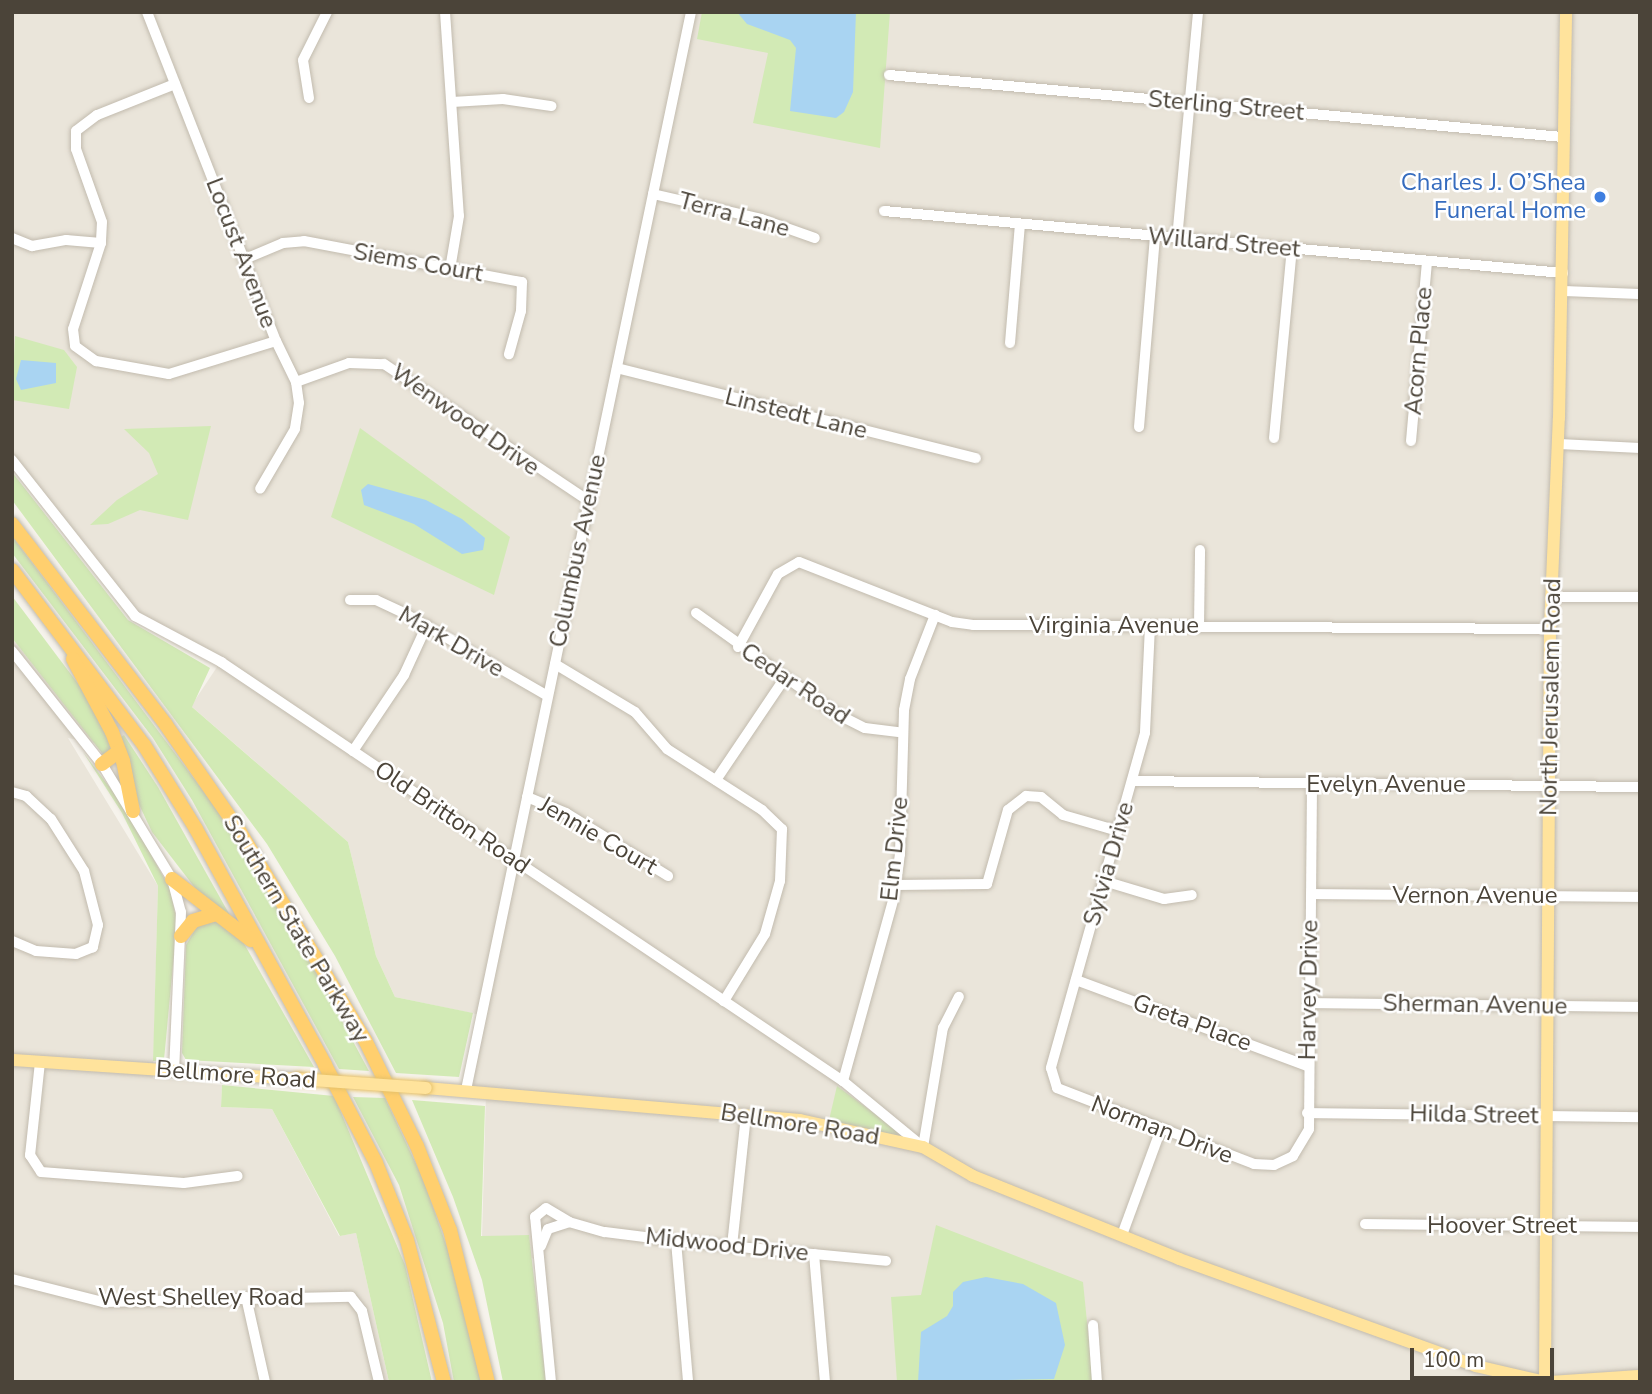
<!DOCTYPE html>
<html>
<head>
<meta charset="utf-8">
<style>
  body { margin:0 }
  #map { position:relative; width:1652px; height:1394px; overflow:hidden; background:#f6f3ec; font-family:"Nunito Sans",sans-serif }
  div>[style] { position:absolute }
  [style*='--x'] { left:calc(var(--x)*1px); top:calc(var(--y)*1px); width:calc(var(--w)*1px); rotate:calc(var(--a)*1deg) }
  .residential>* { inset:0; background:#eae5da }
  .green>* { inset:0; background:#d2eab5 }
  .water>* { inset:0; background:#a9d4f2 }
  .roads { filter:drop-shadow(0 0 2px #c2bbae) drop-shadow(0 0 2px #c2bbae) }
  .minor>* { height:10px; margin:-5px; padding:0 5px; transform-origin:5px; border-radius:5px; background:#fff }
  .major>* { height:12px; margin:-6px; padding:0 6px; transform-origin:6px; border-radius:6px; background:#ffe39c }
  .highway>* { height:14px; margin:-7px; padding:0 7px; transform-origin:7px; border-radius:7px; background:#ffcf6e }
  .bridges { filter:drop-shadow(0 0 2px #e6c16a) drop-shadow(0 0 2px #e6c16a) }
  .major-bridge>* { height:12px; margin:-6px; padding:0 6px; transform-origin:6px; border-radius:6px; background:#ffe39c }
  .dots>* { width:19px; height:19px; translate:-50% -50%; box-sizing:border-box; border:4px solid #fff; border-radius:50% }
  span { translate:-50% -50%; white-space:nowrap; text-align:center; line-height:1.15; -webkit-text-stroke:5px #fff; paint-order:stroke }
  .street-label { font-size:24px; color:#4b4439 }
  .shop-label { font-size:24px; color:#366cbe }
  .right { translate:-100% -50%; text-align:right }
  .frame { position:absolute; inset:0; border:14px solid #4b4439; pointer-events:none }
  .scale { position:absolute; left:1410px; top:1348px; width:144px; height:32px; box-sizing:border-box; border:4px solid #4b4439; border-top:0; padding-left:9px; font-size:21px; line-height:24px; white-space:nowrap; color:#4b4439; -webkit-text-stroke:5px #fff; paint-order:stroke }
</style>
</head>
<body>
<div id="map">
  <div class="residential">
    <div style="clip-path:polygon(12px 12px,1640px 12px,1640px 1382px,546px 1382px,534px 1259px,482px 1237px,486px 1093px,466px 1090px,481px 1015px,395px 997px,376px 956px,348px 842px,191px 706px,221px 661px,144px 621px,12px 460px)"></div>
    <div style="clip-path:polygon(12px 638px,95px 743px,68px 738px,158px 886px,153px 1078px,222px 1085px,221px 1107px,272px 1109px,339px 1236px,356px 1233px,389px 1382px,12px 1382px)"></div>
  </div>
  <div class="green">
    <div style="clip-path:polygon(702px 12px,890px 12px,880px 148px,753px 123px,768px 53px,697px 39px)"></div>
    <div style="clip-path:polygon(15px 336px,64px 350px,77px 367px,69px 409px,12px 400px)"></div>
    <div style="clip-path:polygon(211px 426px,188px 520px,140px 510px,108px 524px,90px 525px,117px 500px,158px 474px,149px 453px,124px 429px)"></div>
    <div style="clip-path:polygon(360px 428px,510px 537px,494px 595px,331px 517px)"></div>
    <div style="clip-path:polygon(12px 472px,128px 620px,210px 668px,192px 707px,348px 842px,376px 956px,395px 997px,473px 1013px,459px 1077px,396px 1073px,335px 956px,267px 844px,12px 500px)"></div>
    <div style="clip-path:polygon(12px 536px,219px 812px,293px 930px,369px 1071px,339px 1069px,192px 800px,153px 738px,12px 553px)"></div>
    <div style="clip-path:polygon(12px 596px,88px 697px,114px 751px,105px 757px,12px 638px)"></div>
    <div style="clip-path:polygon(124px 735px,158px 787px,232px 919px,202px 897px,152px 832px,135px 796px,121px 737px)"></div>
    <div style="clip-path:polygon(83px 752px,126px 809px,170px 889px,177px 922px,164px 1060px,153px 1061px,158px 886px,122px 813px)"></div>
    <div style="clip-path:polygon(214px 918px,242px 940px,314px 1067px,186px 1060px,182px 1053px,186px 945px,199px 923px)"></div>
    <div style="clip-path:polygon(222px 1085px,334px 1096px,405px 1265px,432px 1382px,389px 1382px,356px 1233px,340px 1236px,272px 1109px,221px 1107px)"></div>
    <div style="clip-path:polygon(837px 1086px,910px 1140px,829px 1120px)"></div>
    <div style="clip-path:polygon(353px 1097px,385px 1098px,424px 1181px,451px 1259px,481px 1382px,454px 1382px,443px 1323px,399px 1185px)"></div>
    <div style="clip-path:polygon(412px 1100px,485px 1106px,481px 1236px,529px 1235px,546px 1382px,503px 1382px,482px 1280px,453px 1197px)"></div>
    <div style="clip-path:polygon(936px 1225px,1083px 1282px,1093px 1382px,897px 1382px,891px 1297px,921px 1295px)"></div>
  </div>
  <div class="water">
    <div style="clip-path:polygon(737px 12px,856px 12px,853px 92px,844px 112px,836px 118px,790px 111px,796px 48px,790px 40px,747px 24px)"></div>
    <div style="clip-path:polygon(21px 360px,56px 363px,56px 383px,21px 390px,16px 379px)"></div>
    <div style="clip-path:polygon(368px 484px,426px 500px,462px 519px,485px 538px,483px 550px,462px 554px,414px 524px,364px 505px,361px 490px)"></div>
    <div style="clip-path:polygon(986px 1277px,1023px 1284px,1056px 1303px,1065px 1345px,1054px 1379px,918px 1382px,921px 1332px,947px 1316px,953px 1306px,953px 1292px,963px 1282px)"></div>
  </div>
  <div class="roads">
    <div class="minor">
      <div style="--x:147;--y:12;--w:353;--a:68.6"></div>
      <div style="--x:276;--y:341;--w:46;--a:64"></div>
      <div style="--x:296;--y:382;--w:21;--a:82"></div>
      <div style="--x:299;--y:403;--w:26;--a:99"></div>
      <div style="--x:295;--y:429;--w:69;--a:120.3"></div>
      <div style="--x:445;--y:12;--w:204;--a:86.1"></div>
      <div style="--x:459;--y:216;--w:54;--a:99.6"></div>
      <div style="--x:889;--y:75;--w:677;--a:5.26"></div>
      <div style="--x:175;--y:84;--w:84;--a:158.3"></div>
      <div style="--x:97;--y:115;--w:26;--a:143"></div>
      <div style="--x:76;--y:131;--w:18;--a:90"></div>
      <div style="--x:76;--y:149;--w:77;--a:70.4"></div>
      <div style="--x:102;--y:222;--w:21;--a:93"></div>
      <div style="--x:101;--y:243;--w:90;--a:108"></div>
      <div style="--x:73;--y:329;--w:17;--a:83"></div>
      <div style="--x:75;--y:346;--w:26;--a:36"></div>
      <div style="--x:96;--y:361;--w:74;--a:10.1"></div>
      <div style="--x:169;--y:374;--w:112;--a:-17.1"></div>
      <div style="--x:309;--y:98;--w:38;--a:-99"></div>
      <div style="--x:303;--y:60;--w:54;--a:-63.4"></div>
      <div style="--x:452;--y:102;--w:51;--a:-3.4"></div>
      <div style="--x:503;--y:99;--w:49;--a:8.3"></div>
      <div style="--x:653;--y:194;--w:111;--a:13"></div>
      <div style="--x:761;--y:219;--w:57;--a:19.4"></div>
      <div style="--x:884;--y:211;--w:682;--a:5.22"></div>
      <div style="--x:12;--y:238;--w:22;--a:22"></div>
      <div style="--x:32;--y:246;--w:35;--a:-10"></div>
      <div style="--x:66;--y:240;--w:35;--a:5"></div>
      <div style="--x:1177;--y:239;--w:228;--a:-84.7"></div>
      <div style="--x:245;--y:259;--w:41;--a:-22.8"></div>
      <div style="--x:283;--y:243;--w:21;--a:-5"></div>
      <div style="--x:304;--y:241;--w:222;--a:10.7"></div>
      <div style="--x:522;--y:282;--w:29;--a:92"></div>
      <div style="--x:521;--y:311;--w:45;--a:105.6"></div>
      <div style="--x:1563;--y:291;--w:77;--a:2.2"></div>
      <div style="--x:1010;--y:343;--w:119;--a:-85.2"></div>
      <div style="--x:617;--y:368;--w:370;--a:14.1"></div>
      <div style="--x:296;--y:382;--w:56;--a:-19.7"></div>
      <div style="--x:349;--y:363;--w:35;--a:2"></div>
      <div style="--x:384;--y:364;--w:247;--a:33.8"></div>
      <div style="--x:1139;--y:427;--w:191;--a:-85.2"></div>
      <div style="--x:1274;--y:438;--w:190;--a:-84.6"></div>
      <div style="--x:1411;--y:441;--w:180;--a:-84.9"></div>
      <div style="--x:1559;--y:444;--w:81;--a:2.8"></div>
      <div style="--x:12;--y:460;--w:199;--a:51.7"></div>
      <div style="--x:135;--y:616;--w:98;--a:28.1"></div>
      <div style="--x:221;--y:662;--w:750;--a:33.97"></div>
      <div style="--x:843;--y:1081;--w:104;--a:39.5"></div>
      <div style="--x:923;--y:1147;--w:121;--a:-80.5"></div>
      <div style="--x:943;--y:1028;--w:35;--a:-63"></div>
      <div style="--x:1552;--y:597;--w:88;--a:0"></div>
      <div style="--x:350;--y:600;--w:26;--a:0"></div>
      <div style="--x:376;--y:600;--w:31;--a:25"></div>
      <div style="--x:404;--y:613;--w:166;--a:30"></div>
      <div style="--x:696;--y:613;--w:173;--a:35.6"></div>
      <div style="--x:837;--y:714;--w:31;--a:27"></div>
      <div style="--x:865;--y:728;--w:38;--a:7"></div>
      <div style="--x:1150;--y:626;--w:107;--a:92.7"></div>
      <div style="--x:1145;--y:733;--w:348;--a:105.7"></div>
      <div style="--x:1051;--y:1068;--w:21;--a:73"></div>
      <div style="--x:1057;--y:1088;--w:211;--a:21.1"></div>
      <div style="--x:1254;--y:1164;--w:20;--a:3"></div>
      <div style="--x:1274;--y:1165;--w:21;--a:-25"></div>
      <div style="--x:1293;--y:1156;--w:31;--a:-59"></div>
      <div style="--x:1309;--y:1129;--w:345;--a:-89.5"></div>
      <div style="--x:1199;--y:626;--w:76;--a:-89.2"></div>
      <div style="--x:738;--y:647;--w:83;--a:-61.3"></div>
      <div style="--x:778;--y:574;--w:24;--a:-30"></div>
      <div style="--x:799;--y:562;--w:164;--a:21.4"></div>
      <div style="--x:952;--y:622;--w:21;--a:8"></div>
      <div style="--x:973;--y:625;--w:577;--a:0.4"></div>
      <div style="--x:12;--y:651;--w:144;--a:51.5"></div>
      <div style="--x:102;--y:764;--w:135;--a:58.7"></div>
      <div style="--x:172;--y:879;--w:34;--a:75"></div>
      <div style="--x:181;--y:912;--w:160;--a:92.5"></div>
      <div style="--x:555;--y:664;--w:93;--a:31"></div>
      <div style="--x:635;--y:712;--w:49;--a:49.1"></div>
      <div style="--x:667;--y:749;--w:113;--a:32.7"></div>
      <div style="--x:762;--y:810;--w:28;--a:44"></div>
      <div style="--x:782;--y:829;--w:52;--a:92.2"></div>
      <div style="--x:780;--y:881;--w:55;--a:105.8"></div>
      <div style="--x:765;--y:934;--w:79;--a:121.5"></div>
      <div style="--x:353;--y:751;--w:92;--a:-56.1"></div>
      <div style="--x:404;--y:675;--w:55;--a:-65.3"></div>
      <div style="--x:716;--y:780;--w:122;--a:-56"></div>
      <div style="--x:1132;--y:781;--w:508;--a:0.68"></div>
      <div style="--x:12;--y:792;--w:15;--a:16"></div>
      <div style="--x:26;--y:796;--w:34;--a:43"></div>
      <div style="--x:51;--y:819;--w:62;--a:57.6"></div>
      <div style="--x:84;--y:871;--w:56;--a:75.5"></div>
      <div style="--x:98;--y:925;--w:23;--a:103"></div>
      <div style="--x:93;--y:947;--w:18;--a:158"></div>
      <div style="--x:76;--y:954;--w:40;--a:-175.7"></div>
      <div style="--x:36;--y:951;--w:26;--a:-157"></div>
      <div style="--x:527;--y:797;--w:42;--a:22.3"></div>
      <div style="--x:566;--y:813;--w:120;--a:31.7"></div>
      <div style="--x:1104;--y:881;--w:63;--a:16.7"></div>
      <div style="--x:1164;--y:899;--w:28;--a:-8"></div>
      <div style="--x:895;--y:885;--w:92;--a:-0.6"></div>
      <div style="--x:987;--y:884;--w:77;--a:-74.2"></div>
      <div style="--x:1008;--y:810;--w:23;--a:-38"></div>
      <div style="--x:1026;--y:796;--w:15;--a:4"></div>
      <div style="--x:1041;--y:797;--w:28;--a:39"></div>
      <div style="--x:1063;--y:815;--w:57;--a:16.2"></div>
      <div style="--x:1311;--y:894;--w:329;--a:0.5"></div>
      <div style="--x:1076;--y:980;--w:246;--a:20.4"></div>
      <div style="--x:1310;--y:1003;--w:330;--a:0.7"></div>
      <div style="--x:40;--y:1062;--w:94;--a:96.1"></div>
      <div style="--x:30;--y:1155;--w:20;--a:57"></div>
      <div style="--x:41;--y:1172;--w:143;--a:4.4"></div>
      <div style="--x:184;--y:1183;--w:54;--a:-7.4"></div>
      <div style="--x:843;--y:1081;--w:191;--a:-74.5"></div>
      <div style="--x:894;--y:897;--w:43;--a:-82.1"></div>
      <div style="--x:900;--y:854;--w:144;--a:-88.4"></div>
      <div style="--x:904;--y:710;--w:32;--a:-79"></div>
      <div style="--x:910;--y:679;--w:69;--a:-68.7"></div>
      <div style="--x:466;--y:1090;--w:1101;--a:-78.21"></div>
      <div style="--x:1307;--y:1113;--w:333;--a:0.7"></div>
      <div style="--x:1365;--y:1224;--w:275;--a:0.6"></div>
      <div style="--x:1122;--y:1235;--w:113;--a:-69.8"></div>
      <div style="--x:676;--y:1241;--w:142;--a:85.1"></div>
      <div style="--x:541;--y:1246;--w:18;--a:-68"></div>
      <div style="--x:548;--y:1229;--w:22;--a:-18"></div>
      <div style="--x:569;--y:1222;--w:37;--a:16"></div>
      <div style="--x:605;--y:1232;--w:72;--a:7.2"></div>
      <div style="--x:676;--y:1241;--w:211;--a:5.4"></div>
      <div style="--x:732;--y:1246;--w:132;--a:-83.9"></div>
      <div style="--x:814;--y:1254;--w:128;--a:85.1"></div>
      <div style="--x:12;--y:1279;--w:94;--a:14.2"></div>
      <div style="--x:103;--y:1302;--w:248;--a:-1.2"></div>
      <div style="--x:351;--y:1297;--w:18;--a:52"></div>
      <div style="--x:362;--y:1311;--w:73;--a:76.5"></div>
      <div style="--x:246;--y:1297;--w:87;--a:77.4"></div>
      <div style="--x:1093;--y:1325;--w:57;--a:86"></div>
      <div style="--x:551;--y:1382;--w:166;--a:-95.5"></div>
      <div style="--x:535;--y:1217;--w:14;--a:-39"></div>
      <div style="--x:546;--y:1208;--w:27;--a:31"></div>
    </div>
    <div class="major">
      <div style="--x:12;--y:1060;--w:287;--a:3.8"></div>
      <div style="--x:426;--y:1088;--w:375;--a:4.9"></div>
      <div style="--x:800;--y:1120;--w:126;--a:12.4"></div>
      <div style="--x:923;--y:1147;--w:58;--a:30.1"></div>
      <div style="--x:973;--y:1176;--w:222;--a:21.9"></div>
      <div style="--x:1179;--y:1259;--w:316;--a:19.8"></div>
      <div style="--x:1476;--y:1366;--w:71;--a:13.1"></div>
      <div style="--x:1545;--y:1382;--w:753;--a:-89.62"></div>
      <div style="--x:1550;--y:629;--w:211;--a:-87.6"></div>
      <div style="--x:1559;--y:418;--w:406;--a:-89"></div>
      <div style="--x:1549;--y:1382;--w:91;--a:-3.8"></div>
    </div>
    <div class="highway">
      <div style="--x:12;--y:524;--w:253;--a:52.5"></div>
      <div style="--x:166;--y:725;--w:130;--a:55.3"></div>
      <div style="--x:240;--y:832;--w:243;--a:59"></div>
      <div style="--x:365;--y:1040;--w:118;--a:63.9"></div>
      <div style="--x:417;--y:1146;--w:90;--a:68.6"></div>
      <div style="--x:450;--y:1230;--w:157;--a:76"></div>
      <div style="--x:12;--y:570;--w:219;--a:53"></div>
      <div style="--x:144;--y:745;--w:99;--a:58.2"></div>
      <div style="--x:196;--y:829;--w:269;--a:61.3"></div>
      <div style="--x:325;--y:1065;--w:110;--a:62.5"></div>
      <div style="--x:376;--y:1163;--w:83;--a:68.1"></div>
      <div style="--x:407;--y:1240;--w:147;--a:75.4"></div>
      <div style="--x:73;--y:659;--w:83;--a:61.9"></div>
      <div style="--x:112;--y:732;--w:31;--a:69"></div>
      <div style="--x:123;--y:761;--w:51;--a:78.7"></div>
      <div style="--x:102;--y:764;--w:21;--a:-37"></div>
      <div style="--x:172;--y:879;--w:100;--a:37.7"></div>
      <div style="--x:181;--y:936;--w:19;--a:-51"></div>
      <div style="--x:193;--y:921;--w:24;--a:-17"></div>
    </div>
  </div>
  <div class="bridges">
    <div class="major-bridge">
      <div style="--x:298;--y:1079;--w:128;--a:4"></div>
    </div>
  </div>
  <div class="dots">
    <div style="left:1600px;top:197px;background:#3f7fe0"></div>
  </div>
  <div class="street-label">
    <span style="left:1226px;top:106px;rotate:5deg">Sterling Street</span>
    <span style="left:734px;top:215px;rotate:15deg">Terra Lane</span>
    <span style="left:1224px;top:243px;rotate:5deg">Willard Street</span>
    <span style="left:241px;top:253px;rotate:69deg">Locust Avenue</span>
    <span style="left:418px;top:263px;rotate:10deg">Siems Court</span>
    <span style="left:1419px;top:351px;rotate:-85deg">Acorn Place</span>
    <span style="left:796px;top:414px;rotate:14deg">Linstedt Lane</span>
    <span style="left:465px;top:420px;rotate:35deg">Wenwood Drive</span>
    <span style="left:578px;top:551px;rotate:-78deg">Columbus Avenue</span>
    <span style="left:1114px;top:626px">Virginia Avenue</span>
    <span style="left:451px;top:642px;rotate:30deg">Mark Drive</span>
    <span style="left:795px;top:684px;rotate:34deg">Cedar Road</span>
    <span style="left:1551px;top:697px;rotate:-89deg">North Jerusalem Road</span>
    <span style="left:1386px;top:785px">Evelyn Avenue</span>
    <span style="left:452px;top:818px;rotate:34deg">Old Britton Road</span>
    <span style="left:598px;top:836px;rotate:30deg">Jennie Court</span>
    <span style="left:895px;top:849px;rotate:-84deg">Elm Drive</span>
    <span style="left:1109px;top:864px;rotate:-74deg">Sylvia Drive</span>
    <span style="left:1475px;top:896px">Vernon Avenue</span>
    <span style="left:296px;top:929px;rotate:59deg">Southern State Parkway</span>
    <span style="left:1309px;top:990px;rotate:-89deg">Harvey Drive</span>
    <span style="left:1475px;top:1005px;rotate:1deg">Sherman Avenue</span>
    <span style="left:1192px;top:1023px;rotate:20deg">Greta Place</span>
    <span style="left:236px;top:1075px;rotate:4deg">Bellmore Road</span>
    <span style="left:1474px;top:1115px;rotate:1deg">Hilda Street</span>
    <span style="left:800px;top:1125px;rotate:9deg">Bellmore Road</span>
    <span style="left:1162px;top:1130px;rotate:21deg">Norman Drive</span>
    <span style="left:1502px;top:1226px">Hoover Street</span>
    <span style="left:727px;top:1245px;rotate:6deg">Midwood Drive</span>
    <span style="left:201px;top:1298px">West Shelley Road</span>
  </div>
  <div class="shop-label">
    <span class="right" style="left:1586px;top:197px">Charles J. O’Shea<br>Funeral Home</span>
  </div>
  <div class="frame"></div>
  <div class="scale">100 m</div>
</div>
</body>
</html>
